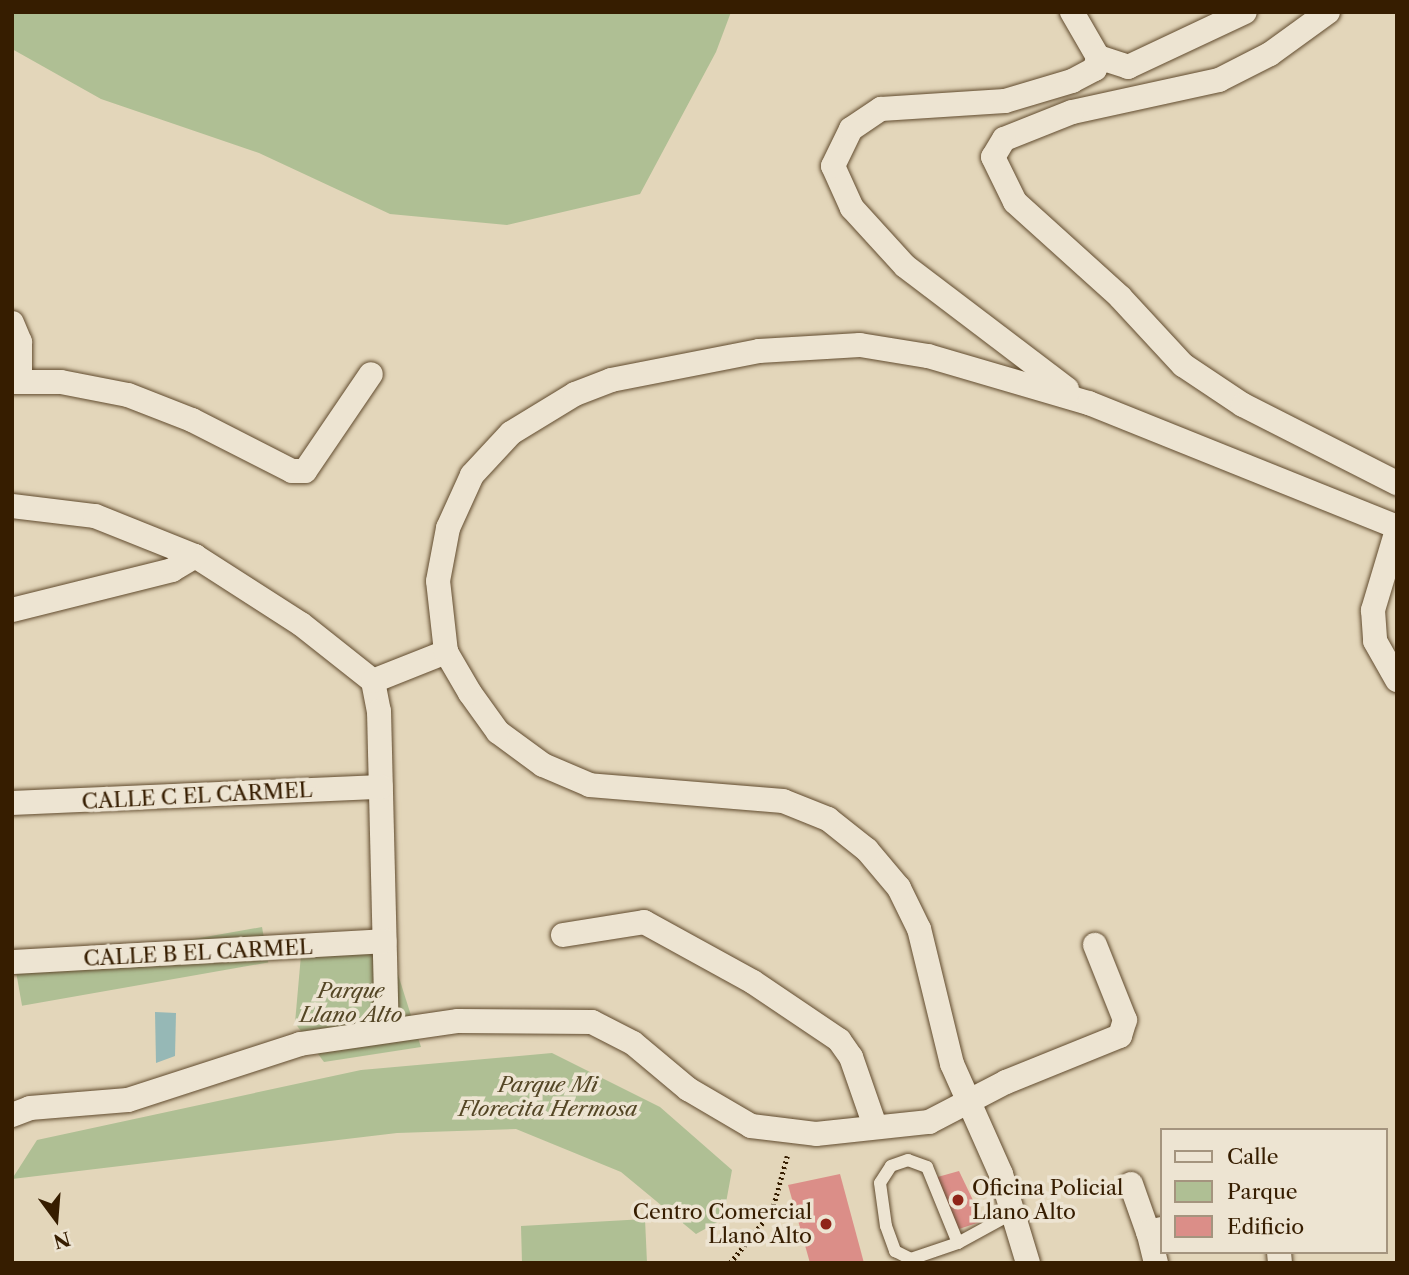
<!DOCTYPE html>
<html>
<head>
<meta charset="utf-8">
<style>
  body { margin:0 }
  #map { position:relative; width:1409px; height:1275px; overflow:hidden; background:#e3d6ba; font-family:"Libre Caslon Text",serif }
  div>[style] { position:absolute }
  [style*='--x'] { left:calc(var(--x)*1px); top:calc(var(--y)*1px); width:calc(var(--w)*1px); rotate:calc(var(--a)*1deg) }
  .green>* { inset:0; background:#afbf94; transform-origin:0 0 }
  .water>* { inset:0; background:#96b8b6 }
  .building>* { inset:0; background:#db8e88 }
  .path>* { height:4.5px; margin-top:-2.25px; transform-origin:0; background:repeating-linear-gradient(90deg,#361d00 0 2px,transparent 0 5.5px) }
  .roads { filter:drop-shadow(0 0 2px #614b2e) drop-shadow(0 0 2px #614b2e) }
  .service>* { height:12px; margin:-6px; padding:0 6px; transform-origin:6px; border-radius:6px; background:#ede4d2 }
  .minor>* { height:24px; margin:-12px; padding:0 12px; transform-origin:12px; border-radius:12px; background:#ede4d2 }
  .dots>* { width:19px; height:19px; translate:-50% -50%; box-sizing:border-box; border:4px solid #ede4d2; border-radius:50% }
  span { translate:-50% -50%; white-space:nowrap; text-align:center; line-height:1.15; -webkit-text-stroke:7px #ede4d2; paint-order:stroke }
  .street-label { font-size:21px; color:#361d00 }
  .park-label { font-size:21px; color:#544625; font-style:italic }
  .poi-label { font-size:21px; color:#361d00 }
  .left { translate:0 -50%; text-align:left }
  .right { translate:-100% -50%; text-align:right }
  .frame { position:absolute; inset:0; border:14px solid #361d00; pointer-events:none }
  .legend { position:absolute; left:1160px; top:1128px; width:228px; height:126px; box-sizing:border-box; background:#ede4d2; border:2px solid #a4947e; margin:0; padding:9px 12px; list-style:none; font-size:21px; color:#361d00 }
  .legend li { display:flex; align-items:center; gap:14px; height:35px }
  .legend b { width:35px; border:2px solid #a4947e }
  .north { position:absolute; left:21px; top:1184px; width:70px; height:70px; -webkit-text-stroke:5px #ede4d2; paint-order:stroke; rotate:164deg; font-size:19px; font-weight:700; line-height:28px; text-align:center; color:#361d00 }
  .north::after { content:''; display:block; margin:auto; width:24px; height:32px; background:#361d00; clip-path:polygon(50% 0,100% 100%,50% 72%,0 100%) }
</style>
</head>
<body>
<div id="map">
  <div class="green">
    <div style="clip-path:polygon(12px 12px,731px 12px,716px 52px,640px 194px,507px 225px,390px 214px,259px 153px,101px 99px,12px 49px)"></div>
    <div style="left:262px;top:927px;width:36px;height:250px;rotate:80deg"></div>
    <div style="clip-path:polygon(389px 946px,421px 1047px,324px 1062px,295px 1023px,301px 955px)"></div>
    <div style="clip-path:polygon(552px 1053px,660px 1107px,732px 1170px,723px 1219px,696px 1234px,621px 1172px,516px 1129px,397px 1133px,12px 1179px,37px 1140px,361px 1070px)"></div>
    <div style="clip-path:polygon(645px 1219px,647px 1263px,522px 1263px,521px 1226px)"></div>
  </div>
  <div class="water">
    <div style="clip-path:polygon(155px 1012px,176px 1013px,175px 1056px,156px 1063px)"></div>
  </div>
  <div class="building">
    <div style="clip-path:polygon(959px 1171px,983px 1221px,956px 1230px,934px 1178px)"></div>
    <div style="clip-path:polygon(840px 1174px,864px 1263px,810px 1263px,788px 1185px)"></div>
  </div>
  <div class="path">
    <div style="--x:730;--y:1263;--w:67;--a:-51.1"></div>
    <div style="--x:772;--y:1211;--w:57;--a:-74.7"></div>
  </div>
  <div class="roads">
    <div class="service">
      <div style="--x:958;--y:1243;--w:82;--a:-112.2"></div>
      <div style="--x:927;--y:1167;--w:20;--a:-160"></div>
      <div style="--x:908;--y:1160;--w:18;--a:161"></div>
      <div style="--x:891;--y:1166;--w:20;--a:123"></div>
      <div style="--x:880;--y:1183;--w:43;--a:82.1"></div>
      <div style="--x:886;--y:1226;--w:27;--a:70"></div>
      <div style="--x:895;--y:1251;--w:18;--a:27"></div>
      <div style="--x:911;--y:1259;--w:50;--a:-18.8"></div>
      <div style="--x:958;--y:1243;--w:63;--a:-28.6"></div>
    </div>
    <div class="minor">
      <div style="--x:1072;--y:12;--w:52;--a:60"></div>
      <div style="--x:1098;--y:57;--w:32;--a:18"></div>
      <div style="--x:1128;--y:67;--w:129;--a:-25.2"></div>
      <div style="--x:1328;--y:12;--w:72;--a:144.1"></div>
      <div style="--x:1270;--y:54;--w:57;--a:153"></div>
      <div style="--x:1219;--y:80;--w:150;--a:167.7"></div>
      <div style="--x:1072;--y:112;--w:73;--a:158.3"></div>
      <div style="--x:1004;--y:139;--w:21;--a:121"></div>
      <div style="--x:993;--y:157;--w:50;--a:63.9"></div>
      <div style="--x:1015;--y:202;--w:142;--a:42.1"></div>
      <div style="--x:1120;--y:297;--w:93;--a:47.2"></div>
      <div style="--x:1183;--y:365;--w:72;--a:33.7"></div>
      <div style="--x:1243;--y:405;--w:173;--a:26.9"></div>
      <div style="--x:12;--y:323;--w:21;--a:67"></div>
      <div style="--x:20;--y:342;--w:39;--a:90"></div>
      <div style="--x:12;--y:382;--w:49;--a:0"></div>
      <div style="--x:61;--y:382;--w:68;--a:11"></div>
      <div style="--x:128;--y:395;--w:69;--a:21.3"></div>
      <div style="--x:192;--y:420;--w:112;--a:27"></div>
      <div style="--x:292;--y:471;--w:13;--a:0"></div>
      <div style="--x:305;--y:471;--w:117;--a:-55.8"></div>
      <div style="--x:1067;--y:389;--w:203;--a:-142.8"></div>
      <div style="--x:905;--y:266;--w:79;--a:-132.4"></div>
      <div style="--x:852;--y:208;--w:46;--a:-114.3"></div>
      <div style="--x:833;--y:166;--w:41;--a:-64.1"></div>
      <div style="--x:851;--y:129;--w:36;--a:-34"></div>
      <div style="--x:881;--y:109;--w:124;--a:-3.7"></div>
      <div style="--x:1005;--y:101;--w:70;--a:-16.6"></div>
      <div style="--x:1072;--y:81;--w:26;--a:-28"></div>
      <div style="--x:1095;--y:69;--w:12;--a:-76"></div>
      <div style="--x:12;--y:506;--w:84;--a:6.9"></div>
      <div style="--x:95;--y:516;--w:108;--a:21.8"></div>
      <div style="--x:195;--y:556;--w:126;--a:32.7"></div>
      <div style="--x:301;--y:624;--w:92;--a:38.4"></div>
      <div style="--x:373;--y:681;--w:31;--a:79"></div>
      <div style="--x:379;--y:711;--w:317;--a:88.6"></div>
      <div style="--x:1397;--y:530;--w:84;--a:106.7"></div>
      <div style="--x:1373;--y:610;--w:31;--a:86"></div>
      <div style="--x:1375;--y:641;--w:45;--a:60.6"></div>
      <div style="--x:12;--y:610;--w:165;--a:-14"></div>
      <div style="--x:172;--y:570;--w:27;--a:-31"></div>
      <div style="--x:373;--y:681;--w:79;--a:-21.7"></div>
      <div style="--x:12;--y:803;--w:369;--a:-2.5"></div>
      <div style="--x:563;--y:935;--w:82;--a:-9.1"></div>
      <div style="--x:644;--y:922;--w:124;--a:28.8"></div>
      <div style="--x:753;--y:982;--w:104;--a:34"></div>
      <div style="--x:839;--y:1040;--w:21;--a:55"></div>
      <div style="--x:851;--y:1057;--w:73;--a:70.8"></div>
      <div style="--x:12;--y:962;--w:373;--a:-3.2"></div>
      <div style="--x:12;--y:1115;--w:19;--a:-21"></div>
      <div style="--x:30;--y:1108;--w:98;--a:-4.7"></div>
      <div style="--x:128;--y:1100;--w:181;--a:-18"></div>
      <div style="--x:300;--y:1044;--w:160;--a:-8.3"></div>
      <div style="--x:458;--y:1021;--w:134;--a:0.4"></div>
      <div style="--x:592;--y:1022;--w:46;--a:27.1"></div>
      <div style="--x:633;--y:1043;--w:72;--a:39.9"></div>
      <div style="--x:688;--y:1089;--w:73;--a:30.4"></div>
      <div style="--x:751;--y:1126;--w:65;--a:7"></div>
      <div style="--x:816;--y:1134;--w:114;--a:-6.1"></div>
      <div style="--x:929;--y:1122;--w:87;--a:-27.5"></div>
      <div style="--x:1006;--y:1082;--w:123;--a:-22"></div>
      <div style="--x:1120;--y:1036;--w:17;--a:-73"></div>
      <div style="--x:1125;--y:1020;--w:81;--a:-111.8"></div>
      <div style="--x:1131;--y:1184;--w:51;--a:70.5"></div>
      <div style="--x:1279;--y:1252;--w:11;--a:85"></div>
      <div style="--x:1028;--y:1263;--w:93;--a:-106.9"></div>
      <div style="--x:1001;--y:1174;--w:120;--a:-114"></div>
      <div style="--x:952;--y:1064;--w:139;--a:-103.7"></div>
      <div style="--x:919;--y:929;--w:46;--a:-116"></div>
      <div style="--x:899;--y:888;--w:50;--a:-130.1"></div>
      <div style="--x:867;--y:850;--w:50;--a:-141.5"></div>
      <div style="--x:828;--y:819;--w:48;--a:-158.2"></div>
      <div style="--x:783;--y:801;--w:194;--a:-175.3"></div>
      <div style="--x:590;--y:785;--w:51;--a:-156.9"></div>
      <div style="--x:543;--y:765;--w:56;--a:-143.7"></div>
      <div style="--x:498;--y:732;--w:48;--a:-125.7"></div>
      <div style="--x:470;--y:693;--w:48;--a:-120.3"></div>
      <div style="--x:446;--y:652;--w:71;--a:-96.4"></div>
      <div style="--x:438;--y:581;--w:54;--a:-79.3"></div>
      <div style="--x:448;--y:528;--w:58;--a:-65.6"></div>
      <div style="--x:472;--y:475;--w:57;--a:-47.1"></div>
      <div style="--x:511;--y:433;--w:75;--a:-31.4"></div>
      <div style="--x:575;--y:394;--w:39;--a:-21"></div>
      <div style="--x:611;--y:380;--w:151;--a:-11.1"></div>
      <div style="--x:759;--y:351;--w:101;--a:-3.4"></div>
      <div style="--x:860;--y:345;--w:69;--a:9.2"></div>
      <div style="--x:928;--y:356;--w:168;--a:16.3"></div>
      <div style="--x:1089;--y:403;--w:332;--a:21.9"></div>
      <div style="--x:1156;--y:1263;--w:32;--a:-104"></div>
      <div style="--x:1148;--y:1232;--w:14;--a:-12"></div>
    </div>
  </div>
  <div class="dots">
    <div style="left:958px;top:1200px;background:#8f2418"></div>
    <div style="left:826px;top:1224px;background:#8f2418"></div>
  </div>
  <div class="street-label">
    <span style="left:197px;top:796px;rotate:-3deg">CALLE C EL CARMEL</span>
    <span style="left:198px;top:953px;rotate:-3deg">CALLE B EL CARMEL</span>
  </div>
  <div class="park-label">
    <span style="left:351px;top:1003px">Parque<br>Llano Alto</span>
    <span style="left:548px;top:1097px">Parque Mi<br>Florecita Hermosa</span>
  </div>
  <div class="poi-label">
    <span class="left" style="left:972px;top:1200px">Oficina Policial<br>Llano Alto</span>
    <span class="right" style="left:812px;top:1224px">Centro Comercial<br>Llano Alto</span>
  </div>
  <div class="frame"></div>
  <ul class="legend">
  <li><b style="height:9px;background:#ede4d2"></b>Calle</li>
  <li><b style="height:19px;background:#afbf94"></b>Parque</li>
  <li><b style="height:19px;background:#db8e88"></b>Edificio</li>
  </ul>
  <div class="north">N</div>
</div>
</body>
</html>
